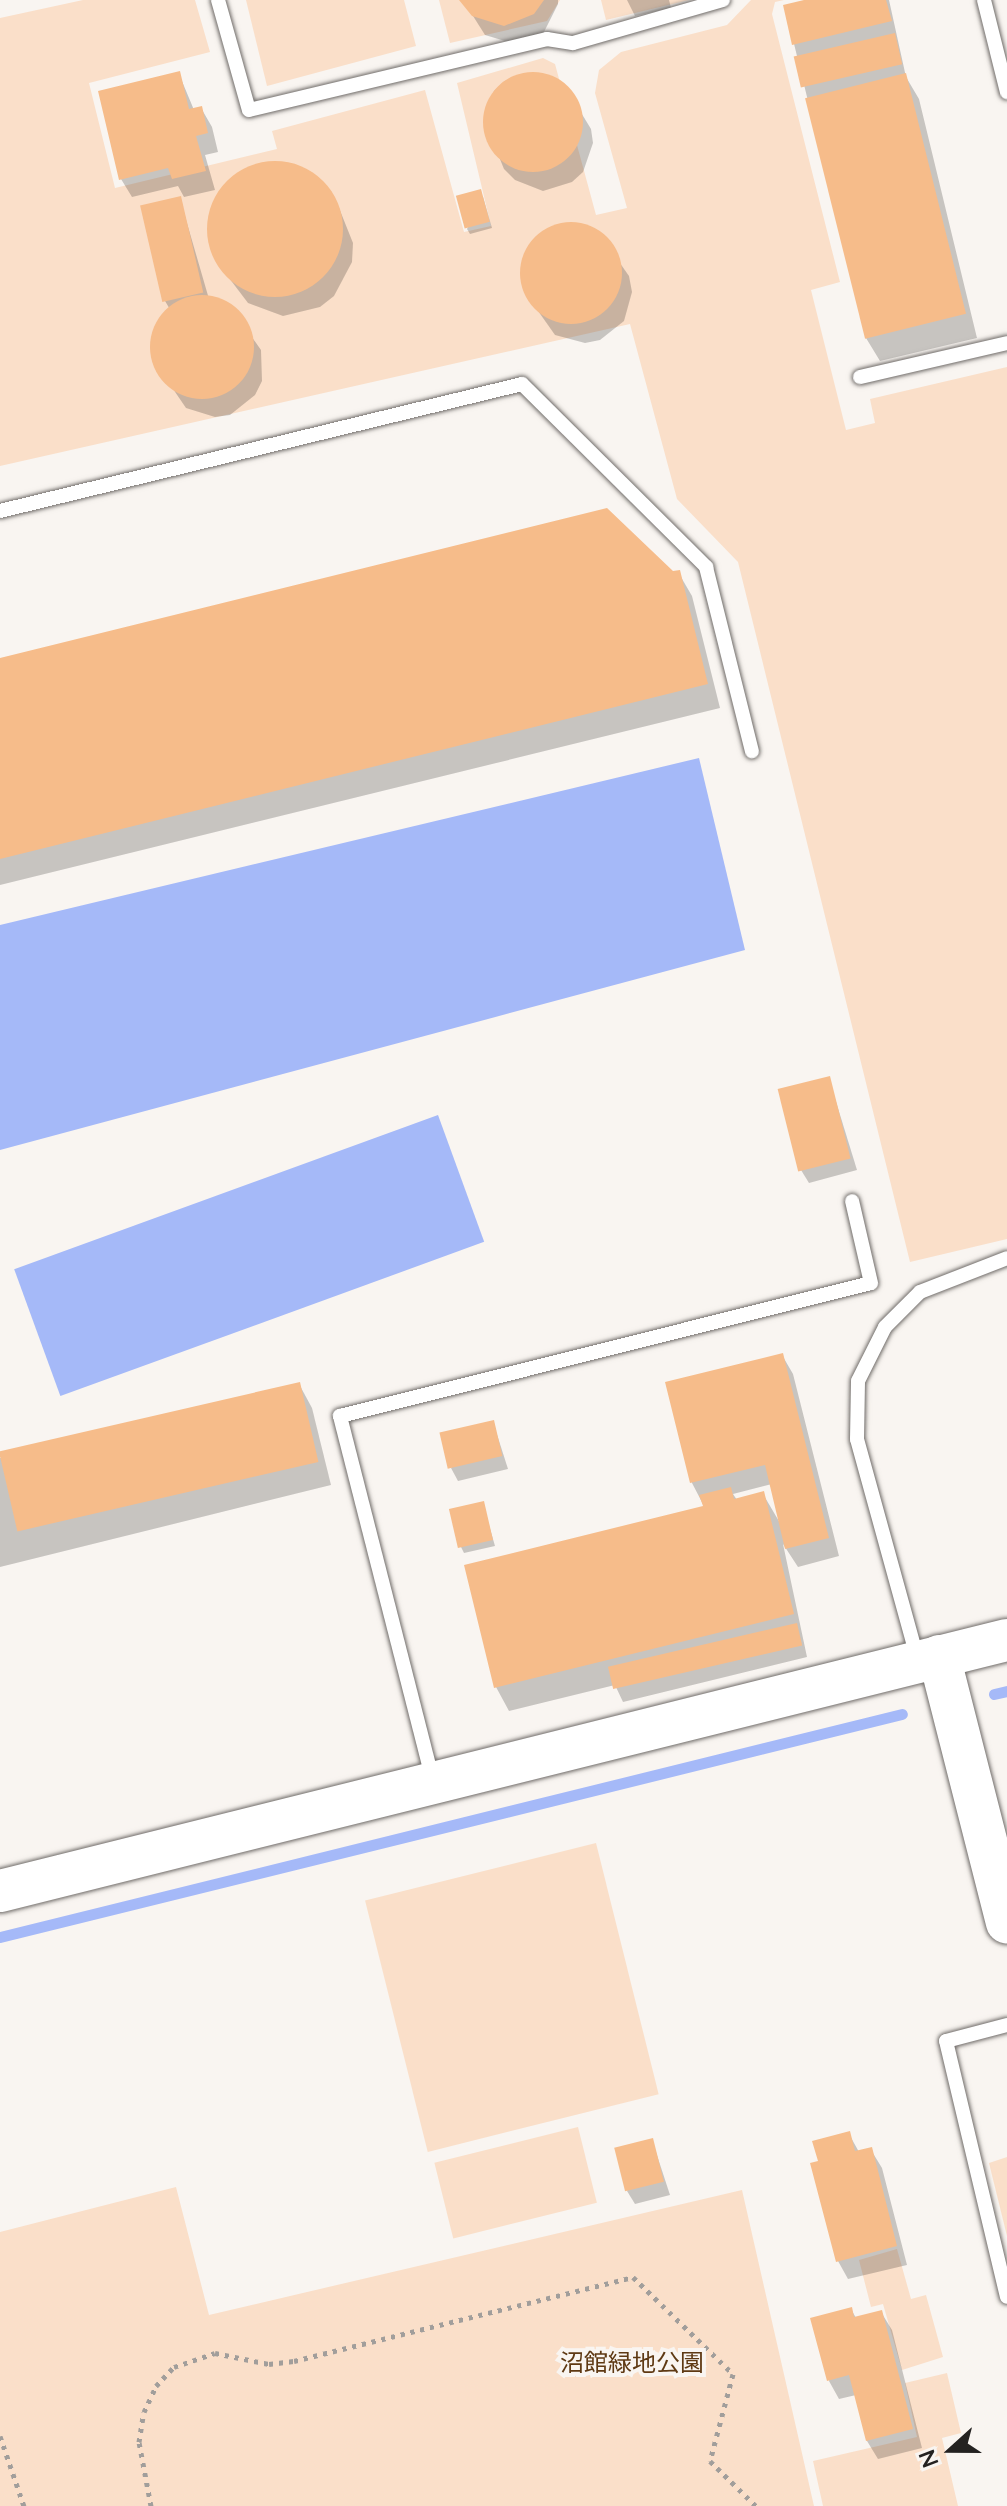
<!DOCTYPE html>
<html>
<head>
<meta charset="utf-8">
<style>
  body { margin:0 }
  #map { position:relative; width:1007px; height:2506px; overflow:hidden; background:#f9f5f1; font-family:Lato,"Noto Sans JP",sans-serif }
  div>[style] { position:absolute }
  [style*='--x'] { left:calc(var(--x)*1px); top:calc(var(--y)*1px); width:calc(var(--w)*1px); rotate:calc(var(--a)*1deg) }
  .green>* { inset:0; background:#fadfc9; transform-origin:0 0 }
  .water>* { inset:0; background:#a5b9f8; transform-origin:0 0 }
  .shadow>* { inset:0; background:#0003 }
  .stream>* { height:11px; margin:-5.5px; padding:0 5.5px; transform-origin:5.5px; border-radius:5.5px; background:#a5b9f8 }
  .building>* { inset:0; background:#f6bc8a; transform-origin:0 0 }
  .round { border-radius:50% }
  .path>* { height:5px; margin-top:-2.5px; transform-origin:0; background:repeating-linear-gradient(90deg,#a19e9b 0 4px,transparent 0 10px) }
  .roads { filter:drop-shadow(0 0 2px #706c69) drop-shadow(0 0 2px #706c69) }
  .lane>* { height:14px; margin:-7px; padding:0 7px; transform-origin:7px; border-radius:7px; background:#fff }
  .secondary>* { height:42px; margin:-21px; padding:0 21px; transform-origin:21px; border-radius:21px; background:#fff }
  span { translate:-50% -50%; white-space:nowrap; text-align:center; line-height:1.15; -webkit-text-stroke:8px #f9f5f1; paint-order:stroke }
  .park-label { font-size:24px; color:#5e3913 }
  .north { position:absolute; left:911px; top:2410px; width:80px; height:80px; -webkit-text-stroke:6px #f9f5f1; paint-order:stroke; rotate:249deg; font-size:22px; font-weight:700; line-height:32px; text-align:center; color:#242221 }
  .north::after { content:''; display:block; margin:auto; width:28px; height:36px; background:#242221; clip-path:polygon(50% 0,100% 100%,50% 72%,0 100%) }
</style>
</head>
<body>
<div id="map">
  <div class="green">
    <div style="clip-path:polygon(83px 0,195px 0,210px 52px,89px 83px,115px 188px,277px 149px,272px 131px,425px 90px,464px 232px,491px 226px,457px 83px,543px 58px,555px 64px,596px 215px,627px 208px,595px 93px,599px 70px,621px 52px,727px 25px,751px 0,784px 0,775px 2px,772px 14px,840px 282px,811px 290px,846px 430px,875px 423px,870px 399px,1007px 367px,1007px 1239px,910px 1262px,738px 562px,677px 499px,630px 324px,0 466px,0 18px)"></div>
    <div style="clip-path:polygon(246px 0,404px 0,416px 46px,267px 86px)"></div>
    <div style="clip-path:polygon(439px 0,560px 0,547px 21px,450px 43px)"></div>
    <div style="clip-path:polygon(601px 0,689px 0,606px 20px)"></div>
    <div style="left:596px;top:1843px;width:259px;height:238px;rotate:76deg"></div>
    <div style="left:578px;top:2127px;width:78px;height:148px;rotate:76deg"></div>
    <div style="clip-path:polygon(1007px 2157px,1007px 2236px,989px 2163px)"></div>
    <div style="clip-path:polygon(176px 2187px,209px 2315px,742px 2190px,814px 2506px,0 2506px,0 2232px)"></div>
    <div style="clip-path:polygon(897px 2249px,911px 2299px,926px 2295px,943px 2357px,902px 2370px,883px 2304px,871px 2307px,859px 2260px)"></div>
    <div style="clip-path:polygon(947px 2373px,961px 2433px,942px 2438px,958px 2506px,823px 2506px,813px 2461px,917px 2437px,905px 2383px)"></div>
  </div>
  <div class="water">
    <div style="clip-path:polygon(699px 758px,745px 950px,0 1150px,0 925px)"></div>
    <div style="left:438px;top:1115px;width:135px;height:451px;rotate:70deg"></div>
  </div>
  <div class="shadow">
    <div style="clip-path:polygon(463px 0,558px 0,558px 4px,544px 32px,515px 44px,485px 35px)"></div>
    <div style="clip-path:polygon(627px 0,669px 0,671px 8px,635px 16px)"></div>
    <div style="clip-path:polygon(812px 0,889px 0,906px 77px,919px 99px,977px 338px,880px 361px,866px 338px,785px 7px)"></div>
    <div style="clip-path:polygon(534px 73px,563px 83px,591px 129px,593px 143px,583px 172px,572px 182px,543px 191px,515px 180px,504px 169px,484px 120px,494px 91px,505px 81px)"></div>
    <div style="clip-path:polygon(179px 74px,194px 110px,201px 108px,212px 127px,218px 152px,205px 155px,215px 190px,184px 197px,178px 186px,132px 197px,121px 179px)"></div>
    <div style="clip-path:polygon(259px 164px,297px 166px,314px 175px,339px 208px,353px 243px,352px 262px,334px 296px,320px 307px,283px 316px,248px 303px,223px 270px,209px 235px,216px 198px,242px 171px)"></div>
    <div style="clip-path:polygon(483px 197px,492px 228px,470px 234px,467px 229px)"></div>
    <div style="clip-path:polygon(180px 199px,209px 299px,230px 306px,261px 350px,262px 381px,255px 395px,230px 415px,215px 417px,186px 408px,156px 364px,154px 333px,171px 311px,165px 301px)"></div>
    <div style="clip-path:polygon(569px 223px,598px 232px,629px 276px,632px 292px,624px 321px,600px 340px,585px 343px,555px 335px,524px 291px,523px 260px,540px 234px)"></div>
    <div style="clip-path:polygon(678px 572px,692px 596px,720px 708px,0 885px,0 660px)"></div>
    <div style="clip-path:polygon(829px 1079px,857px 1170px,809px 1183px,801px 1170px)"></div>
    <div style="clip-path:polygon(evenodd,782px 1355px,793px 1374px,839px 1556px,798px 1567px,783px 1544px,807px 1657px,623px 1702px,615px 1685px,509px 1711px,496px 1687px,705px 1508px,692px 1483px,667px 1384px,782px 1355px,772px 1484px,780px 1523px,763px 1494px,737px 1500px,733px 1494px,772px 1484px)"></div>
    <div style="clip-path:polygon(299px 1384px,312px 1408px,331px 1485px,0 1567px,0 1458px)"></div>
    <div style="clip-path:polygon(493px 1422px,508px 1469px,458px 1481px,451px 1468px)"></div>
    <div style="clip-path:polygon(483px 1504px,495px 1546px,464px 1553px,461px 1547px)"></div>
    <div style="clip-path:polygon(849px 2134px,859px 2152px,871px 2150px,882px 2168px,907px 2265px,848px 2279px,838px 2261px,820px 2163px)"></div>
    <div style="clip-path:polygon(652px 2140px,670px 2195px,635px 2204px,627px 2191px)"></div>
    <div style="clip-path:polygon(851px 2309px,856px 2318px,881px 2312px,892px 2330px,922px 2448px,878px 2459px,867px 2441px,856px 2395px,839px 2399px,829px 2381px)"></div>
  </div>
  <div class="stream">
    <div style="--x:994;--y:1694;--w:13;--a:-13"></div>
    <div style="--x:0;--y:1937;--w:929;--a:-13.89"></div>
  </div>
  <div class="building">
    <div style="clip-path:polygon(459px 0,544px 0,534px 14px,504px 26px,472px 16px)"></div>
    <div style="clip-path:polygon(804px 0,886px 0,892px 21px,792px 45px,783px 5px)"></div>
    <div style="left:895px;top:33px;width:32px;height:104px;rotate:77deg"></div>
    <div style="clip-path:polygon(180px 71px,189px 109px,202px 106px,208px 133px,196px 136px,206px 171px,172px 179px,168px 168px,119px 180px,98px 91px)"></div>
    <div class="round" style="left:483px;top:72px;width:100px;height:100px"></div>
    <div style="left:906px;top:73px;width:248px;height:104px;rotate:76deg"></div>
    <div class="round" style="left:207px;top:161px;width:136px;height:136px"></div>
    <div style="left:481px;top:189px;width:34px;height:26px;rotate:75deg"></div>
    <div style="left:181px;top:196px;width:99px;height:42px;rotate:77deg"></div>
    <div class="round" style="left:520px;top:222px;width:102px;height:102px"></div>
    <div class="round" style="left:150px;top:295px;width:104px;height:104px"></div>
    <div style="clip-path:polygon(607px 508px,673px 571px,680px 570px,708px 684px,0 859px,0 658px)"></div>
    <div style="left:830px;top:1076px;width:85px;height:54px;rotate:76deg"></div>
    <div style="clip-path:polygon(783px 1353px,829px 1538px,785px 1549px,765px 1465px,690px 1483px,665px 1382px)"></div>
    <div style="left:300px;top:1382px;width:82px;height:309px;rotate:77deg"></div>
    <div style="left:494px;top:1420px;width:37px;height:56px;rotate:77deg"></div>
    <div style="clip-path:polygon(731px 1487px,734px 1499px,764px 1491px,794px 1614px,494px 1688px,464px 1565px,703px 1506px,699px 1495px)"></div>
    <div style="left:484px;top:1501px;width:40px;height:36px;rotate:77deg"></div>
    <div style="left:797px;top:1623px;width:23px;height:194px;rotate:77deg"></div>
    <div style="clip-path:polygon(850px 2131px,855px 2151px,872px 2147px,897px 2246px,836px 2262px,810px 2163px,818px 2161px,812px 2141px)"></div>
    <div style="left:653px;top:2138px;width:45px;height:40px;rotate:76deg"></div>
    <div style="clip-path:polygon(852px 2307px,854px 2317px,882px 2310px,913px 2429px,866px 2441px,849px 2375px,827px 2381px,810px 2318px)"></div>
  </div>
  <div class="path">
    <div style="--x:0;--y:2436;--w:74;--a:71.1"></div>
    <div style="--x:151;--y:2506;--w:65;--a:-100.6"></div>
    <div style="--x:139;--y:2442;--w:30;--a:-81"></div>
    <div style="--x:144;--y:2412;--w:29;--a:-65"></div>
    <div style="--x:156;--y:2386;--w:26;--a:-47"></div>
    <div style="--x:174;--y:2367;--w:43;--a:-18.9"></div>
    <div style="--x:215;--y:2353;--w:55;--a:11.5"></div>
    <div style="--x:269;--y:2364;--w:25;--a:-7"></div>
    <div style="--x:294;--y:2361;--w:349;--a:-13.9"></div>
    <div style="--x:633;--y:2277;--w:139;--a:44.1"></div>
    <div style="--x:733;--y:2374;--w:90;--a:104.8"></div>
    <div style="--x:710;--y:2461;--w:64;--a:44.4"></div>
  </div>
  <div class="roads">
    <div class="lane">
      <div style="--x:218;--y:0;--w:114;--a:74.3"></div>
      <div style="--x:249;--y:110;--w:306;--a:-13.4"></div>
      <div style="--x:547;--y:39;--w:26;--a:9"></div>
      <div style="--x:573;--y:43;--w:156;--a:-16"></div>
      <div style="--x:984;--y:0;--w:95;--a:76"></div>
      <div style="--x:860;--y:377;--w:151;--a:-13"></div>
      <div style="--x:0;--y:511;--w:537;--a:-13.67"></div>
      <div style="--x:522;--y:384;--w:260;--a:44.8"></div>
      <div style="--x:706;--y:567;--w:190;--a:76"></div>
      <div style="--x:917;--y:1657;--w:226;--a:-105.4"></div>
      <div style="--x:857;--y:1439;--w:58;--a:-89"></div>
      <div style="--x:858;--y:1381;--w:60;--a:-63.4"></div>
      <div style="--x:885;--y:1327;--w:49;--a:-45"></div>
      <div style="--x:920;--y:1292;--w:93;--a:-21.3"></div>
      <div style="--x:433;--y:1781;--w:377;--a:-104.3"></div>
      <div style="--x:340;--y:1416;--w:547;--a:-14.06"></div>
      <div style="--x:871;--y:1283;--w:84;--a:-103"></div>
      <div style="--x:1007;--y:2025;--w:63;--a:165.3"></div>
      <div style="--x:946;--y:2041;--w:263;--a:76.6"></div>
    </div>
    <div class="secondary">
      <div style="--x:939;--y:1656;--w:275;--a:75.7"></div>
      <div style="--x:0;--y:1891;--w:1038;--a:-14"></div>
    </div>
  </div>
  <div class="park-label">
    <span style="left:632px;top:2362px">沼館緑地公園</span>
  </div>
  <div class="north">N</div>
</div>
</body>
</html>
